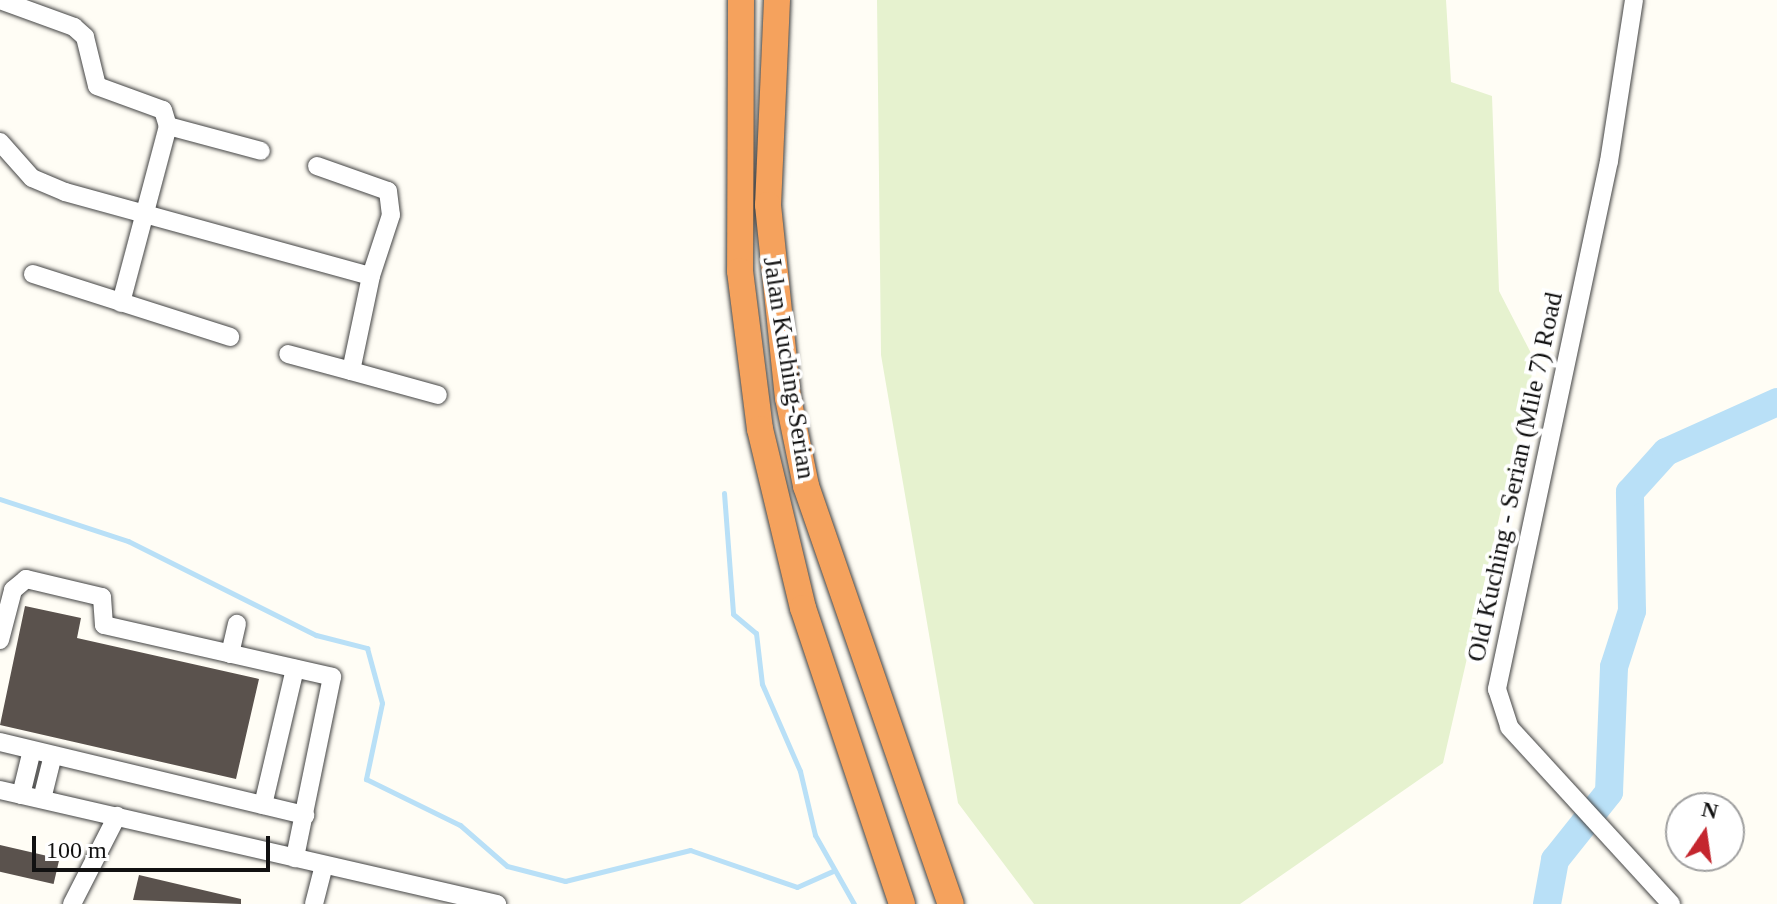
<!DOCTYPE html>
<html>
<head>
<meta charset="utf-8">
<style>
  body { margin:0 }
  #map { position:relative; width:1777px; height:904px; overflow:hidden; background:#fffdf5; font-family:Georgia,serif }
  div>[style] { position:absolute }
  [style*='--x'] { left:calc(var(--x)*1px); top:calc(var(--y)*1px); width:calc(var(--w)*1px); rotate:calc(var(--a)*1deg) }
  .pitch>* { inset:0; background:#e6f2cf }
  .stream>* { height:5px; margin:-2.5px; padding:0 2.5px; transform-origin:2.5px; border-radius:2.5px; background:#b9e0f7 }
  .river>* { height:28px; margin:-14px; padding:0 14px; transform-origin:14px; border-radius:14px; background:#b9e0f7 }
  .building>* { inset:0; background:#5a524d; transform-origin:0 0 }
  .roads { filter:drop-shadow(0 0 2px #444) drop-shadow(0 0 2px #444) }
  .minor>* { height:18px; margin:-9px; padding:0 9px; transform-origin:9px; border-radius:9px; background:#fff }
  .highway>* { height:26px; margin:-13px; padding:0 13px; transform-origin:13px; border-radius:13px; background:#f5a25d }
  span { translate:-50% -50%; white-space:nowrap; text-align:center; line-height:1.15; -webkit-text-stroke:8px #fff; paint-order:stroke }
  .street-label { font-size:26px; color:#111 }
  .north { position:absolute; left:1665px; top:792px; width:80px; height:80px; box-sizing:border-box; background:#fff; border:2px solid #a0a0a0; border-radius:50%; rotate:13deg; font-size:22px; font-weight:700; line-height:32px; text-align:center; color:#111 }
  .north::after { content:''; display:block; margin:auto; width:28px; height:36px; background:#c4262e; clip-path:polygon(50% 0,100% 100%,50% 72%,0 100%) }
  .scale { position:absolute; left:32px; top:836px; width:238px; height:36px; box-sizing:border-box; border:4px solid #111; border-top:0; padding-left:10px; font-size:24px; line-height:28px; white-space:nowrap; color:#111; -webkit-text-stroke:6px #fff; paint-order:stroke }
</style>
</head>
<body>
<div id="map">
  <div class="pitch">
    <div style="clip-path:polygon(877px 0,1446px 0,1451px 82px,1492px 96px,1499px 291px,1535px 361px,1443px 763px,1240px 904px,1034px 904px,958px 803px,881px 355px)"></div>
  </div>
  <div class="stream">
    <div style="--x:724;--y:493;--w:121;--a:85.7"></div>
    <div style="--x:733;--y:614;--w:30;--a:40"></div>
    <div style="--x:756;--y:633;--w:51;--a:83.3"></div>
    <div style="--x:762;--y:684;--w:95;--a:66.4"></div>
    <div style="--x:800;--y:771;--w:66;--a:76.8"></div>
    <div style="--x:815;--y:835;--w:79;--a:60.5"></div>
    <div style="--x:0;--y:499;--w:135;--a:18.2"></div>
    <div style="--x:128;--y:541;--w:210;--a:26.6"></div>
    <div style="--x:316;--y:635;--w:53;--a:14.3"></div>
    <div style="--x:367;--y:648;--w:57;--a:74.7"></div>
    <div style="--x:382;--y:703;--w:78;--a:101.9"></div>
    <div style="--x:366;--y:779;--w:105;--a:26.1"></div>
    <div style="--x:460;--y:825;--w:62;--a:41.1"></div>
    <div style="--x:507;--y:866;--w:60;--a:14.5"></div>
    <div style="--x:565;--y:881;--w:129;--a:-13.9"></div>
    <div style="--x:690;--y:850;--w:113;--a:19.1"></div>
    <div style="--x:797;--y:887;--w:39;--a:-24"></div>
  </div>
  <div class="river">
    <div style="--x:1547;--y:904;--w:45;--a:-79.7"></div>
    <div style="--x:1555;--y:860;--w:87;--a:-51.5"></div>
    <div style="--x:1609;--y:792;--w:125;--a:-87.7"></div>
    <div style="--x:1614;--y:667;--w:59;--a:-72.2"></div>
    <div style="--x:1632;--y:611;--w:119;--a:-91"></div>
    <div style="--x:1630;--y:492;--w:54;--a:-48"></div>
    <div style="--x:1666;--y:452;--w:122;--a:-24.2"></div>
  </div>
  <div class="building">
    <div style="clip-path:polygon(25px 606px,81px 618px,77px 638px,259px 679px,236px 779px,0 725px)"></div>
    <div style="left:0;top:845px;width:61px;height:26px;rotate:13deg"></div>
    <div style="clip-path:polygon(139px 875px,241px 899px,241px 904px,133px 900px)"></div>
  </div>
  <div class="roads">
    <div class="minor">
      <div style="--x:0;--y:0;--w:79;--a:20"></div>
      <div style="--x:74;--y:27;--w:15;--a:42"></div>
      <div style="--x:85;--y:37;--w:50;--a:76.2"></div>
      <div style="--x:97;--y:86;--w:70;--a:20"></div>
      <div style="--x:163;--y:110;--w:17;--a:73"></div>
      <div style="--x:168;--y:126;--w:183;--a:104.9"></div>
      <div style="--x:1634;--y:0;--w:163;--a:98.8"></div>
      <div style="--x:1609;--y:161;--w:540;--a:101.98"></div>
      <div style="--x:1497;--y:689;--w:40;--a:72"></div>
      <div style="--x:1509;--y:727;--w:240;--a:47.5"></div>
      <div style="--x:168;--y:126;--w:96;--a:15"></div>
      <div style="--x:0;--y:142;--w:48;--a:48.4"></div>
      <div style="--x:32;--y:178;--w:36;--a:23"></div>
      <div style="--x:65;--y:192;--w:317;--a:15.4"></div>
      <div style="--x:371;--y:276;--w:97;--a:101.9"></div>
      <div style="--x:351;--y:371;--w:65;--a:-164.9"></div>
      <div style="--x:317;--y:166;--w:75;--a:19.4"></div>
      <div style="--x:388;--y:191;--w:24;--a:83"></div>
      <div style="--x:391;--y:215;--w:64;--a:108.2"></div>
      <div style="--x:33;--y:274;--w:207;--a:17.7"></div>
      <div style="--x:351;--y:371;--w:90;--a:15.4"></div>
      <div style="--x:0;--y:640;--w:52;--a:-75.4"></div>
      <div style="--x:13;--y:590;--w:17;--a:-40"></div>
      <div style="--x:26;--y:579;--w:78;--a:13.3"></div>
      <div style="--x:102;--y:597;--w:28;--a:86"></div>
      <div style="--x:104;--y:625;--w:234;--a:12.8"></div>
      <div style="--x:332;--y:677;--w:185;--a:101.6"></div>
      <div style="--x:230;--y:654;--w:31;--a:-77"></div>
      <div style="--x:0;--y:742;--w:314;--a:13.5"></div>
      <div style="--x:0;--y:790;--w:510;--a:12.92"></div>
      <div style="--x:21;--y:795;--w:46;--a:-76.3"></div>
      <div style="--x:42;--y:799;--w:45;--a:-76"></div>
      <div style="--x:263;--y:805;--w:140;--a:-76.8"></div>
      <div style="--x:72;--y:904;--w:99;--a:-62.9"></div>
      <div style="--x:314;--y:904;--w:40;--a:-75.6"></div>
    </div>
    <div class="highway">
      <div style="--x:741;--y:0;--w:271;--a:90.2"></div>
      <div style="--x:740;--y:271;--w:159;--a:82.8"></div>
      <div style="--x:760;--y:429;--w:184;--a:76.5"></div>
      <div style="--x:803;--y:608;--w:312;--a:71.5"></div>
      <div style="--x:777;--y:0;--w:205;--a:92.5"></div>
      <div style="--x:768;--y:205;--w:194;--a:84.1"></div>
      <div style="--x:788;--y:398;--w:90;--a:78.4"></div>
      <div style="--x:806;--y:486;--w:442;--a:70.9"></div>
    </div>
  </div>
  <div class="street-label">
    <span style="left:789px;top:368px;rotate:81deg">Jalan Kuching-Serian</span>
    <span style="left:1515px;top:477px;rotate:-78deg">Old Kuching - Serian (Mile 7) Road</span>
  </div>
  <div class="north">N</div>
  <div class="scale">100 m</div>
</div>
</body>
</html>
